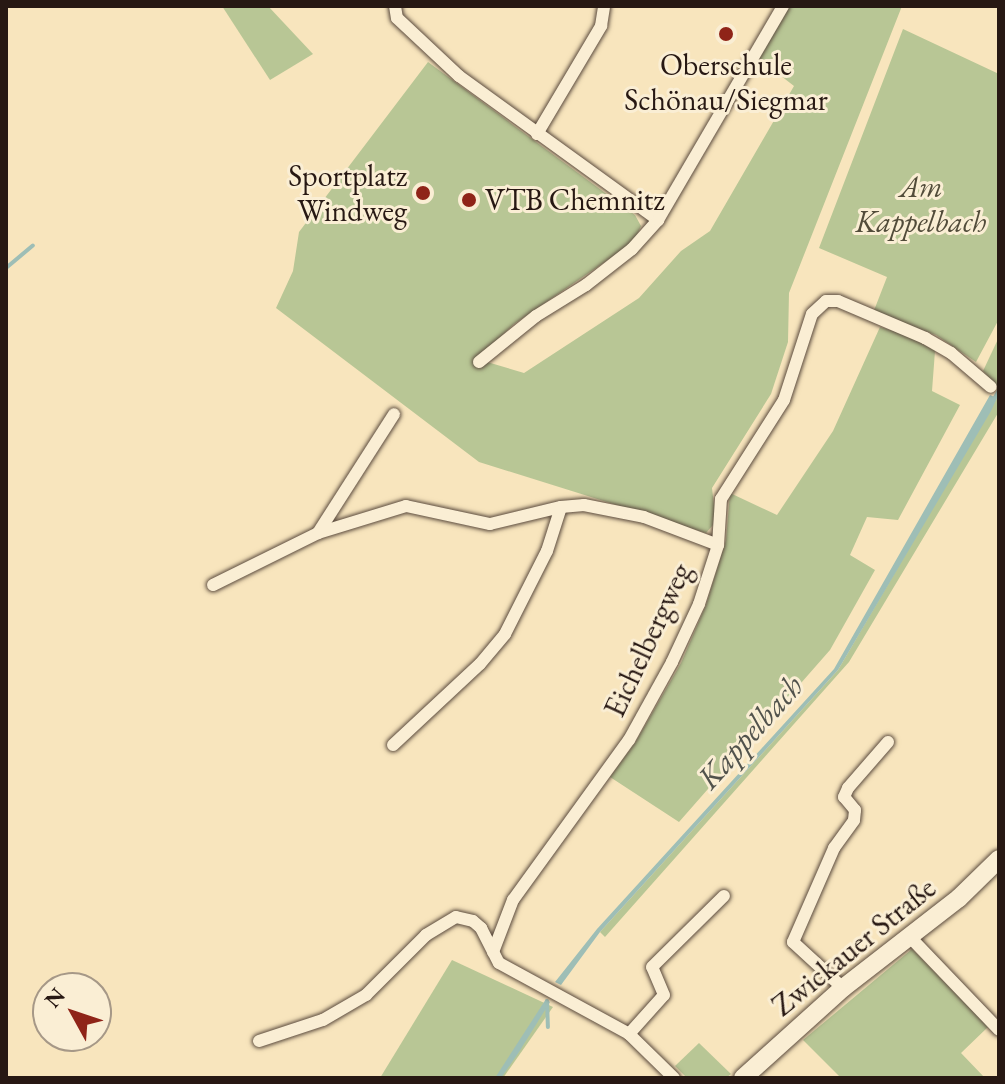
<!DOCTYPE html>
<html>
<head>
<meta charset="utf-8">
<style>
  body { margin:0 }
  #map { position:relative; width:1005px; height:1084px; overflow:hidden; background:#f8e5bd; font-family:"EB Garamond",serif }
  div>[style] { position:absolute }
  [style*='--x'] { left:calc(var(--x)*1px); top:calc(var(--y)*1px); width:calc(var(--w)*1px); rotate:calc(var(--a)*1deg) }
  .green>* { inset:0; background:#b8c695 }
  .water>* { inset:0; background:#9ebeb6 }
  .stream>* { height:4px; margin:-2px; padding:0 2px; transform-origin:2px; border-radius:2px; background:#9ebeb6 }
  .roads { filter:drop-shadow(0 0 2px #5b4b3e) drop-shadow(0 0 2px #5b4b3e) }
  .minor>* { height:12px; margin:-6px; padding:0 6px; transform-origin:6px; border-radius:6px; background:#faeed4 }
  .secondary>* { height:18px; margin:-9px; padding:0 9px; transform-origin:9px; border-radius:9px; background:#faeed4 }
  .dots>* { width:22px; height:22px; translate:-50% -50%; box-sizing:border-box; border:4px solid #faeed4; border-radius:50% }
  span { translate:-50% -50%; white-space:nowrap; text-align:center; line-height:1.15; -webkit-text-stroke:6px #faeed4; paint-order:stroke }
  .poi-label { font-size:30px; color:#271813 }
  .right { translate:-100% -50%; text-align:right }
  .left { translate:0 -50%; text-align:left }
  .park-label { font-size:30px; color:#524c3a; font-style:italic }
  .street-label { font-size:30px; color:#271813 }
  .water-label { font-size:32px; color:#51524c; font-style:italic }
  .frame { position:absolute; inset:0; border:8px solid #271813; pointer-events:none }
  .north { position:absolute; left:32px; top:972px; width:80px; height:80px; box-sizing:border-box; background:#faeed4; border:2px solid #a69887; border-radius:50%; rotate:310deg; font-size:22px; font-weight:700; line-height:32px; text-align:center; color:#271813 }
  .north::after { content:''; display:block; margin:auto; width:28px; height:36px; background:#8f2418; clip-path:polygon(50% 0,100% 100%,50% 72%,0 100%) }
</style>
</head>
<body>
<div id="map">
  <div class="green">
    <div style="clip-path:polygon(222px 6px,268px 6px,313px 54px,270px 80px)"></div>
    <div style="clip-path:polygon(787px 6px,902px 6px,789px 293px,788px 342px,771px 394px,712px 488px,715px 514px,713px 525px,706px 533px,479px 462px,276px 308px,293px 271px,299px 232px,428px 62px,635px 215px,641px 226px,634px 242px,514px 324px,477px 359px,524px 373px,639px 298px,681px 251px,710px 231px,794px 86px,759px 59px)"></div>
    <div style="clip-path:polygon(903px 29px,999px 74px,999px 319px,976px 362px,936px 335px,873px 313px,887px 277px,819px 248px)"></div>
    <div style="clip-path:polygon(880px 327px,907px 335px,935px 351px,932px 391px,960px 405px,898px 520px,867px 517px,850px 555px,875px 570px,830px 650px,679px 822px,610px 777px,635px 743px,681px 663px,706px 605px,726px 540px,730px 493px,777px 515px,833px 431px)"></div>
    <div style="clip-path:polygon(999px 337px,999px 385px,998px 387px,983px 371px)"></div>
    <div style="clip-path:polygon(997px 398px,998px 413px,849px 662px,605px 937px,600px 932px,838px 670px)"></div>
    <div style="clip-path:polygon(912px 949px,988px 1027px,961px 1053px,985px 1078px,841px 1078px,803px 1040px)"></div>
    <div style="clip-path:polygon(452px 960px,553px 1007px,503px 1078px,380px 1078px)"></div>
    <div style="clip-path:polygon(699px 1043px,731px 1074px,726px 1078px,687px 1078px,675px 1066px)"></div>
  </div>
  <div class="water">
    <div style="clip-path:polygon(990px 395px,997px 398px,991px 411px,838px 670px,600px 932px,561px 985px,555px 982px,597px 929px,834px 669px)"></div>
    <div style="clip-path:polygon(546px 999px,550px 1002px,519px 1052px,501px 1078px,495px 1078px)"></div>
  </div>
  <div class="stream">
    <div style="--x:6;--y:268;--w:35;--a:-40"></div>
    <div style="--x:993;--y:401;--w:13;--a:-61"></div>
    <div style="--x:547;--y:1001;--w:26;--a:88"></div>
  </div>
  <div class="roads">
    <div class="minor">
      <div style="--x:395;--y:6;--w:12;--a:81"></div>
      <div style="--x:397;--y:18;--w:85;--a:43.1"></div>
      <div style="--x:459;--y:76;--w:246;--a:35.9"></div>
      <div style="--x:537;--y:134;--w:126;--a:-59.3"></div>
      <div style="--x:601;--y:26;--w:20;--a:-81"></div>
      <div style="--x:479;--y:362;--w:73;--a:-38.9"></div>
      <div style="--x:536;--y:316;--w:59;--a:-31.8"></div>
      <div style="--x:586;--y:285;--w:58;--a:-38"></div>
      <div style="--x:632;--y:249;--w:39;--a:-48"></div>
      <div style="--x:658;--y:220;--w:248;--a:-59.7"></div>
      <div style="--x:318;--y:533;--w:141;--a:-57.4"></div>
      <div style="--x:213;--y:585;--w:117;--a:-26.3"></div>
      <div style="--x:318;--y:533;--w:92;--a:-17.1"></div>
      <div style="--x:406;--y:506;--w:86;--a:12.1"></div>
      <div style="--x:490;--y:524;--w:73;--a:-13.5"></div>
      <div style="--x:561;--y:507;--w:23;--a:-5"></div>
      <div style="--x:584;--y:505;--w:61;--a:11.3"></div>
      <div style="--x:644;--y:517;--w:79;--a:20.7"></div>
      <div style="--x:393;--y:745;--w:119;--a:-43"></div>
      <div style="--x:480;--y:664;--w:39;--a:-50"></div>
      <div style="--x:505;--y:634;--w:93;--a:-63.2"></div>
      <div style="--x:547;--y:551;--w:46;--a:-72.3"></div>
      <div style="--x:909;--y:936;--w:130;--a:46.2"></div>
      <div style="--x:493;--y:952;--w:56;--a:-69"></div>
      <div style="--x:513;--y:900;--w:198;--a:-54.1"></div>
      <div style="--x:629;--y:740;--w:89;--a:-61.1"></div>
      <div style="--x:672;--y:662;--w:64;--a:-65"></div>
      <div style="--x:699;--y:604;--w:62;--a:-72.1"></div>
      <div style="--x:718;--y:545;--w:46;--a:-86.3"></div>
      <div style="--x:721;--y:499;--w:117;--a:-57.5"></div>
      <div style="--x:784;--y:400;--w:90;--a:-72"></div>
      <div style="--x:812;--y:314;--w:19;--a:-43"></div>
      <div style="--x:826;--y:301;--w:12;--a:0"></div>
      <div style="--x:838;--y:301;--w:95;--a:23"></div>
      <div style="--x:925;--y:338;--w:30;--a:30"></div>
      <div style="--x:951;--y:353;--w:52;--a:40.4"></div>
      <div style="--x:843;--y:988;--w:68;--a:-137.4"></div>
      <div style="--x:793;--y:942;--w:103;--a:-66.4"></div>
      <div style="--x:834;--y:848;--w:34;--a:-54"></div>
      <div style="--x:854;--y:820;--w:10;--a:-84"></div>
      <div style="--x:855;--y:810;--w:17;--a:-130"></div>
      <div style="--x:844;--y:797;--w:10;--a:-66"></div>
      <div style="--x:848;--y:788;--w:61;--a:-49"></div>
      <div style="--x:629;--y:1034;--w:52;--a:-48.1"></div>
      <div style="--x:664;--y:995;--w:30;--a:-113"></div>
      <div style="--x:652;--y:967;--w:101;--a:-44.6"></div>
      <div style="--x:259;--y:1041;--w:67;--a:-18.2"></div>
      <div style="--x:323;--y:1020;--w:50;--a:-30.2"></div>
      <div style="--x:366;--y:995;--w:85;--a:-45"></div>
      <div style="--x:426;--y:935;--w:35;--a:-31"></div>
      <div style="--x:456;--y:917;--w:17;--a:13"></div>
      <div style="--x:473;--y:921;--w:11;--a:41"></div>
      <div style="--x:481;--y:928;--w:39;--a:63"></div>
      <div style="--x:499;--y:963;--w:148;--a:28.6"></div>
      <div style="--x:629;--y:1034;--w:63;--a:44.4"></div>
    </div>
    <div class="secondary">
      <div style="--x:743;--y:1078;--w:135;--a:-42"></div>
      <div style="--x:843;--y:988;--w:147;--a:-37.8"></div>
      <div style="--x:959;--y:898;--w:56;--a:-44.3"></div>
    </div>
  </div>
  <div class="dots">
    <div style="left:726px;top:34px;background:#8f2418"></div>
    <div style="left:423px;top:193px;background:#8f2418"></div>
    <div style="left:469px;top:200px;background:#8f2418"></div>
  </div>
  <div class="poi-label">
    <span style="left:726px;top:82px">Oberschule<br>Schönau/Siegmar</span>
    <span class="right" style="left:407px;top:193px">Sportplatz<br>Windweg</span>
    <span class="left" style="left:485px;top:200px">VTB Chemnitz</span>
  </div>
  <div class="park-label">
    <span style="left:921px;top:204px">Am<br>Kappelbach</span>
  </div>
  <div class="street-label">
    <span style="left:648px;top:640px;rotate:-65deg">Eichelbergweg</span>
    <span style="left:854px;top:947px;rotate:-39deg">Zwickauer Straße</span>
  </div>
  <div class="water-label">
    <span style="left:750px;top:732px;rotate:-48deg">Kappelbach</span>
  </div>
  <div class="frame"></div>
  <div class="north">N</div>
</div>
</body>
</html>
